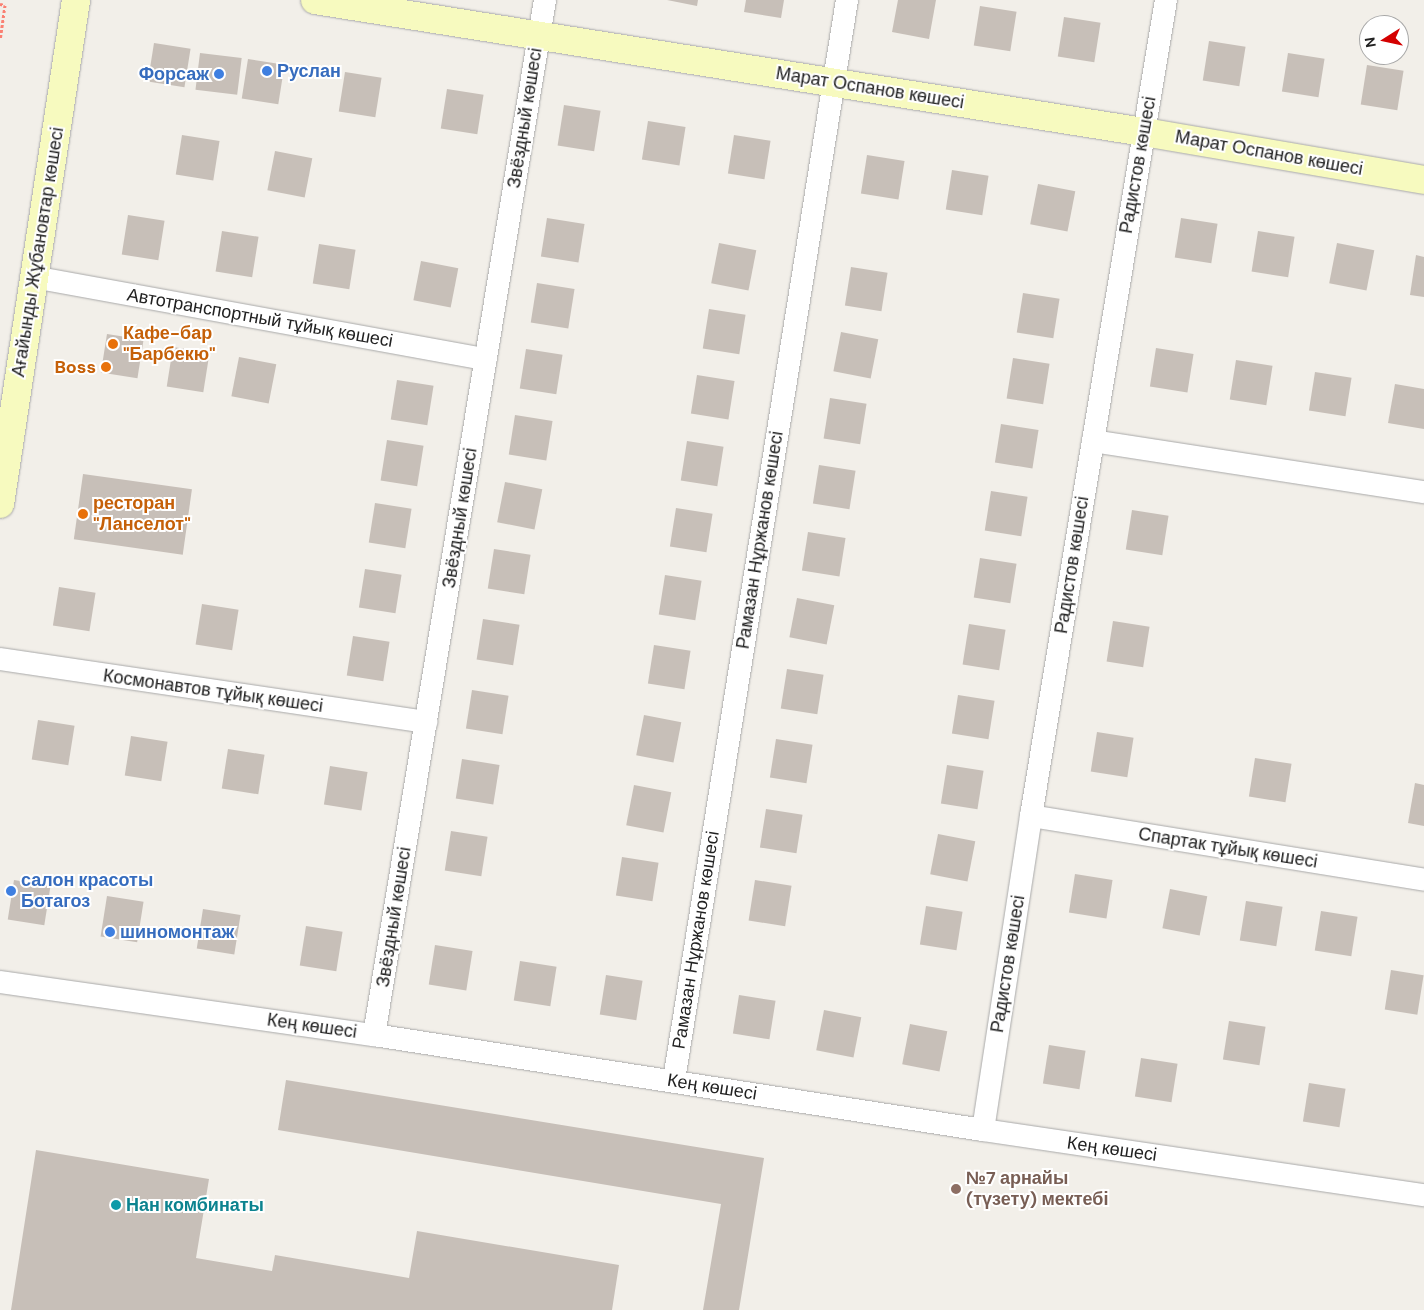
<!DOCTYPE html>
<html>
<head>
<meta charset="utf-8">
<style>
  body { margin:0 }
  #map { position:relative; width:1424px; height:1310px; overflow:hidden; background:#f2efe9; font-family:"DM Sans",sans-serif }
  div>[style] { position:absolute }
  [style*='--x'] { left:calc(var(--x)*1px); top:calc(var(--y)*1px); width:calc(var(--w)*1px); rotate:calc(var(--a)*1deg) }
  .building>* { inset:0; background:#c7bfb8; transform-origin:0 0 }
  .path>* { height:3px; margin-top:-1.5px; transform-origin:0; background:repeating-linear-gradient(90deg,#fa8072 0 2.5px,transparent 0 5px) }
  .roads { filter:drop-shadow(0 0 1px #a9a9a9) drop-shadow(0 0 1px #a9a9a9) }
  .street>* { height:22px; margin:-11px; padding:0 11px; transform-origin:11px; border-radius:11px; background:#fff }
  .secondary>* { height:28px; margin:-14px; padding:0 14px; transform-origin:14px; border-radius:14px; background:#f7fabf }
  .dots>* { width:14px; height:14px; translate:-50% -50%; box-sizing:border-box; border:2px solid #fff; border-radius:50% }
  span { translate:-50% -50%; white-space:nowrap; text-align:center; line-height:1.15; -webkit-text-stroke:4px #fff; paint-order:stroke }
  .shop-label { font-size:18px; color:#366cbe; font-weight:700 }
  .left { translate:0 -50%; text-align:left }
  .right { translate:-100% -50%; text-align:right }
  .street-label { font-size:18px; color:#222 }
  .food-label { font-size:18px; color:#c56008; font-weight:700 }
  .education-label { font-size:18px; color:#785e54; font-weight:700 }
  .culture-label { font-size:18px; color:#0d838f; font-weight:700 }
  .north { position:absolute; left:1359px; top:15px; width:50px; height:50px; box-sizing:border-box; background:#fff; border:1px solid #a7a7a7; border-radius:50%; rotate:260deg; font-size:14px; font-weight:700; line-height:20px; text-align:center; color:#222 }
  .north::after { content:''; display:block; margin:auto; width:18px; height:22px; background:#d40000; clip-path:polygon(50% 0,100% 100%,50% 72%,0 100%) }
</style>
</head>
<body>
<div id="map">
  <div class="building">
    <div style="clip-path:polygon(667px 0,698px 0,697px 6px)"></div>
    <div style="clip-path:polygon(746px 0,784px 0,781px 18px,744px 12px)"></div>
    <div style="clip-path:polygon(898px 0,936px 0,929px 39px,892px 32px)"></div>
    <div style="left:980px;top:6px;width:37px;height:40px;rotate:9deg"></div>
    <div style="left:1064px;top:17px;width:37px;height:40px;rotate:9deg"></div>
    <div style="left:1209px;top:41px;width:37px;height:40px;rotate:9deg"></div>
    <div style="left:154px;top:43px;width:37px;height:39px;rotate:9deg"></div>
    <div style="left:200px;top:53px;width:42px;height:37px;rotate:7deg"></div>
    <div style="left:1288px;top:53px;width:37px;height:39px;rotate:9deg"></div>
    <div style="left:248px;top:59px;width:37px;height:40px;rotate:9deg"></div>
    <div style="left:1367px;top:65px;width:37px;height:40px;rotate:9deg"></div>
    <div style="left:345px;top:72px;width:37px;height:40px;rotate:9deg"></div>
    <div style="left:447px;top:89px;width:37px;height:40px;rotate:9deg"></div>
    <div style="left:564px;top:105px;width:37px;height:41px;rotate:9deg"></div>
    <div style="left:648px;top:121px;width:38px;height:39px;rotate:9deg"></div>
    <div style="left:182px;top:135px;width:38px;height:40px;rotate:9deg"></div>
    <div style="left:734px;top:135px;width:37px;height:39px;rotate:9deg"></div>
    <div style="left:275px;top:151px;width:38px;height:40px;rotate:11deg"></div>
    <div style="left:867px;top:155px;width:38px;height:39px;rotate:9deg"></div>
    <div style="left:952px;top:170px;width:37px;height:40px;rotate:9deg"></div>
    <div style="left:1038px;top:184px;width:38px;height:41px;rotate:11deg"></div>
    <div style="left:128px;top:215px;width:37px;height:40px;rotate:9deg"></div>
    <div style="left:547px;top:218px;width:38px;height:39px;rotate:9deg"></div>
    <div style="left:1181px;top:218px;width:37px;height:40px;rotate:9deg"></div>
    <div style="left:222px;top:231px;width:37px;height:41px;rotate:9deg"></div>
    <div style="left:1258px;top:231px;width:37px;height:41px;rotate:9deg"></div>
    <div style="left:719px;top:243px;width:38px;height:41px;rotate:11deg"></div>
    <div style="left:1337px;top:243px;width:38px;height:41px;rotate:11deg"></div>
    <div style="left:319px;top:244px;width:37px;height:40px;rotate:9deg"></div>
    <div style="clip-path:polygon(1416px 255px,1424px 257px,1424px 297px,1410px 295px)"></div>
    <div style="left:421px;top:261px;width:38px;height:40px;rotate:11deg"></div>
    <div style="left:851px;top:267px;width:37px;height:39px;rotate:9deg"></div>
    <div style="left:537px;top:283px;width:38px;height:40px;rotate:9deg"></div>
    <div style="left:1023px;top:293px;width:37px;height:40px;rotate:9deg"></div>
    <div style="left:709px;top:309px;width:37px;height:40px;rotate:9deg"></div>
    <div style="left:841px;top:332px;width:38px;height:40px;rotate:11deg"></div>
    <div style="left:107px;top:334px;width:37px;height:39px;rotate:9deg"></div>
    <div style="left:173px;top:347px;width:37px;height:40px;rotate:9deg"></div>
    <div style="left:1156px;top:348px;width:38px;height:39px;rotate:9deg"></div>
    <div style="left:526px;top:349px;width:37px;height:40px;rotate:9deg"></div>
    <div style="left:239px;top:357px;width:38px;height:40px;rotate:11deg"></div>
    <div style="left:1013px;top:358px;width:37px;height:41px;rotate:9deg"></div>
    <div style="left:1236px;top:360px;width:37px;height:40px;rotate:9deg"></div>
    <div style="left:1315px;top:372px;width:37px;height:39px;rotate:9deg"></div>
    <div style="left:697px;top:375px;width:38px;height:39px;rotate:9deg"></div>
    <div style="left:397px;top:380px;width:37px;height:40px;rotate:9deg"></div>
    <div style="clip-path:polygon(1395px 384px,1424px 389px,1424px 429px,1388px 423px)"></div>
    <div style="left:830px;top:398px;width:37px;height:41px;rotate:9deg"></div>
    <div style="left:515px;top:415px;width:38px;height:40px;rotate:9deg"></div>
    <div style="left:1001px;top:424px;width:38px;height:39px;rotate:9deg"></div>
    <div style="left:387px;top:440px;width:37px;height:41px;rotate:9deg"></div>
    <div style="left:687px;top:441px;width:37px;height:40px;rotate:9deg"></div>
    <div style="left:819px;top:465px;width:37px;height:39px;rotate:9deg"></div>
    <div style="left:83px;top:474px;width:110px;height:66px;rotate:8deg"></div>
    <div style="left:505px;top:482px;width:38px;height:41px;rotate:11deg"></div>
    <div style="left:991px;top:491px;width:37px;height:40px;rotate:9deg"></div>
    <div style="left:375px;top:503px;width:37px;height:40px;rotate:9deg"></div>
    <div style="left:676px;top:508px;width:37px;height:39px;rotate:9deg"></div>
    <div style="left:1132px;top:510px;width:37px;height:40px;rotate:9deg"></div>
    <div style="left:808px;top:532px;width:38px;height:39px;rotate:9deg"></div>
    <div style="left:494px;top:549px;width:37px;height:40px;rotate:9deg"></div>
    <div style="left:980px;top:558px;width:37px;height:40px;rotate:9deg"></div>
    <div style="left:365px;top:569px;width:37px;height:39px;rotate:9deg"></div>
    <div style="left:665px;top:575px;width:37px;height:40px;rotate:9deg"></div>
    <div style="left:59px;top:587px;width:37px;height:39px;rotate:9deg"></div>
    <div style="left:797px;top:598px;width:38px;height:40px;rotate:11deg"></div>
    <div style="left:202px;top:604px;width:37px;height:41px;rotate:9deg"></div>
    <div style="left:483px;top:619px;width:37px;height:41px;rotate:9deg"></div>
    <div style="left:1113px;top:621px;width:37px;height:41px;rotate:9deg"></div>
    <div style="left:969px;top:624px;width:37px;height:41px;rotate:9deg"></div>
    <div style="left:353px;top:636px;width:37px;height:40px;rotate:9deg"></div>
    <div style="left:654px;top:645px;width:37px;height:39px;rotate:9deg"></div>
    <div style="left:787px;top:669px;width:37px;height:40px;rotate:9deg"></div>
    <div style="left:472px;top:690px;width:37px;height:39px;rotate:9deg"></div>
    <div style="left:958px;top:695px;width:37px;height:39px;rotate:9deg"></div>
    <div style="left:644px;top:715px;width:38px;height:41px;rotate:11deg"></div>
    <div style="left:38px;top:720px;width:37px;height:40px;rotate:9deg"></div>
    <div style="left:1097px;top:732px;width:37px;height:40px;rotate:9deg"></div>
    <div style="left:131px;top:736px;width:37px;height:40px;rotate:9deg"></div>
    <div style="left:776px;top:739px;width:37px;height:39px;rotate:9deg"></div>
    <div style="left:228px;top:749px;width:37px;height:40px;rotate:9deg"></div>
    <div style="left:1255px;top:758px;width:37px;height:39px;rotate:9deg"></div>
    <div style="left:462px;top:759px;width:38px;height:40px;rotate:9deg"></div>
    <div style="left:947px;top:765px;width:37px;height:39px;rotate:9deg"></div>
    <div style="left:330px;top:766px;width:38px;height:39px;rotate:9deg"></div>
    <div style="clip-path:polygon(1415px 783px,1424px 785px,1424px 826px,1408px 823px)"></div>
    <div style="left:634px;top:785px;width:38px;height:41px;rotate:11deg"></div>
    <div style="left:766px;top:809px;width:37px;height:39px;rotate:9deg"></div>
    <div style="left:451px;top:831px;width:37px;height:40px;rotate:9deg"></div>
    <div style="left:938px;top:834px;width:38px;height:41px;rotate:11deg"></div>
    <div style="left:622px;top:857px;width:37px;height:39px;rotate:9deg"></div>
    <div style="left:1075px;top:874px;width:38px;height:39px;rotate:9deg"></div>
    <div style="left:14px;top:880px;width:37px;height:40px;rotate:9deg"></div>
    <div style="left:755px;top:880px;width:37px;height:41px;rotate:9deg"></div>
    <div style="left:1170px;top:889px;width:38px;height:40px;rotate:11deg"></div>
    <div style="left:107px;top:896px;width:37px;height:41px;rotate:9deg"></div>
    <div style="left:1246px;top:901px;width:37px;height:40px;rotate:9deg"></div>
    <div style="left:926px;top:906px;width:37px;height:39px;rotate:9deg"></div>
    <div style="left:203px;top:909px;width:38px;height:40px;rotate:9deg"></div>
    <div style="left:1321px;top:911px;width:37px;height:40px;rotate:9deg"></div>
    <div style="left:306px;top:926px;width:37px;height:40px;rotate:9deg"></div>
    <div style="left:435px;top:945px;width:38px;height:40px;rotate:9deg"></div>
    <div style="left:520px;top:961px;width:37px;height:40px;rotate:9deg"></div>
    <div style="left:1391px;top:970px;width:33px;height:40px;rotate:9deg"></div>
    <div style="left:606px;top:975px;width:37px;height:40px;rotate:9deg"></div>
    <div style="left:739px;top:995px;width:37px;height:39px;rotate:9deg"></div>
    <div style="left:824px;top:1010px;width:38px;height:41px;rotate:11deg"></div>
    <div style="left:1229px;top:1021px;width:37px;height:39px;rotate:9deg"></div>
    <div style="left:910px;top:1024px;width:38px;height:41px;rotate:11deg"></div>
    <div style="left:1049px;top:1045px;width:37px;height:39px;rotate:9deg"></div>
    <div style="left:1141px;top:1058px;width:37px;height:39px;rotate:9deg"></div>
    <div style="clip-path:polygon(286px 1080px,764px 1158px,739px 1310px,703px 1310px,721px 1204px,278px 1130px)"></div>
    <div style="left:1309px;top:1083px;width:37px;height:39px;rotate:9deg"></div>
    <div style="clip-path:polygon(36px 1150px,209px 1179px,196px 1258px,272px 1271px,275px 1255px,409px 1278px,417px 1231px,619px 1265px,612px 1310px,11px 1310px)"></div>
  </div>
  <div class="path">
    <div style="--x:0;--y:4;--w:5;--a:11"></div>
    <div style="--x:5;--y:5;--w:34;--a:98"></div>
  </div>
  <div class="roads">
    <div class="street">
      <div style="--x:33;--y:277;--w:460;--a:10.3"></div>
      <div style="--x:1093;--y:441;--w:335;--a:8.8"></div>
      <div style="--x:0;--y:659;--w:431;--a:8.4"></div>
      <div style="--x:1031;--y:816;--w:398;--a:9.2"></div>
      <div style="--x:0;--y:982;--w:378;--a:8.1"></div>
      <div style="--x:374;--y:1035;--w:616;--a:8.87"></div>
      <div style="--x:983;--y:1130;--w:446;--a:8.4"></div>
      <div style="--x:374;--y:1035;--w:1049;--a:-80.62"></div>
      <div style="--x:674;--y:1080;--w:1094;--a:-80.9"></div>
      <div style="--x:983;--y:1130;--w:318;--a:-81.3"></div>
      <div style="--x:1031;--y:816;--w:827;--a:-80.61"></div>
    </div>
    <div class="secondary">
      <div style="--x:315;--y:0;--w:839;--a:9.05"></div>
      <div style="--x:1144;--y:132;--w:284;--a:9.7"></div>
      <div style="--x:0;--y:504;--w:510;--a:-81.42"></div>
    </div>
  </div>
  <div class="dots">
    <div style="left:267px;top:71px;background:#3f7fe0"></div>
    <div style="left:219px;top:74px;background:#3f7fe0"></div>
    <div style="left:113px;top:344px;background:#e8710a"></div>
    <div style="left:106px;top:367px;background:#e8710a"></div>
    <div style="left:83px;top:514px;background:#e8710a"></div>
    <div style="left:11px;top:891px;background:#3f7fe0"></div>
    <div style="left:110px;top:932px;background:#3f7fe0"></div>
    <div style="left:956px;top:1189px;background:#8d6e63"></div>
    <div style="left:116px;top:1205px;background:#0f9aa8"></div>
  </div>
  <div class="shop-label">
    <span class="left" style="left:277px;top:71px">Руслан</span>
    <span class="right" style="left:209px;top:74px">Форсаж</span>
    <span class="left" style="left:21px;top:891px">салон красоты<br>Ботагоз</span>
    <span class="left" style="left:120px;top:932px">шиномонтаж</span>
  </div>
  <div class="street-label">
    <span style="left:870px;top:88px;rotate:9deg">Марат Оспанов көшесі</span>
    <span style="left:525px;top:118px;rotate:-81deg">Звёздный көшесі</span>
    <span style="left:1269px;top:153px;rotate:10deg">Марат Оспанов көшесі</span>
    <span style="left:1138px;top:165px;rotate:-80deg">Радистов көшесі</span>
    <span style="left:38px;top:252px;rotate:-81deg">Ағайынды Жұбановтар көшесі</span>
    <span style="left:260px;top:318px;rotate:10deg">Автотранспортный тұйық көшесі</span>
    <span style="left:460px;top:518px;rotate:-81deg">Звёздный көшесі</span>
    <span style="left:760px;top:540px;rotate:-81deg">Рамазан Нұржанов көшесі</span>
    <span style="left:1072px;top:565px;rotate:-81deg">Радистов көшесі</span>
    <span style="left:213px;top:691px;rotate:8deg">Космонавтов тұйық көшесі</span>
    <span style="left:1228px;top:848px;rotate:9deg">Спартак тұйық көшесі</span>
    <span style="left:394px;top:917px;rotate:-81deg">Звёздный көшесі</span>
    <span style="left:696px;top:940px;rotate:-81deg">Рамазан Нұржанов көшесі</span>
    <span style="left:1008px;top:964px;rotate:-81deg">Радистов көшесі</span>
    <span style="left:312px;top:1026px;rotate:8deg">Кең көшесі</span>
    <span style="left:712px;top:1087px;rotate:9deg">Кең көшесі</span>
    <span style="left:1112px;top:1149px;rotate:8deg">Кең көшесі</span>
  </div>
  <div class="food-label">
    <span class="left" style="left:123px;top:344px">Кафе-бар<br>"Барбекю"</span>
    <span class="right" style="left:96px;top:367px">Boss</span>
    <span class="left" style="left:93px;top:514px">ресторан<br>"Ланселот"</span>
  </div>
  <div class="education-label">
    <span class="left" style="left:966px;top:1189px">№7 арнайы<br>(түзету) мектебі</span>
  </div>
  <div class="culture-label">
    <span class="left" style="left:126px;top:1205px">Нан комбинаты</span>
  </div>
  <div class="north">N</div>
</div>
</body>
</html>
